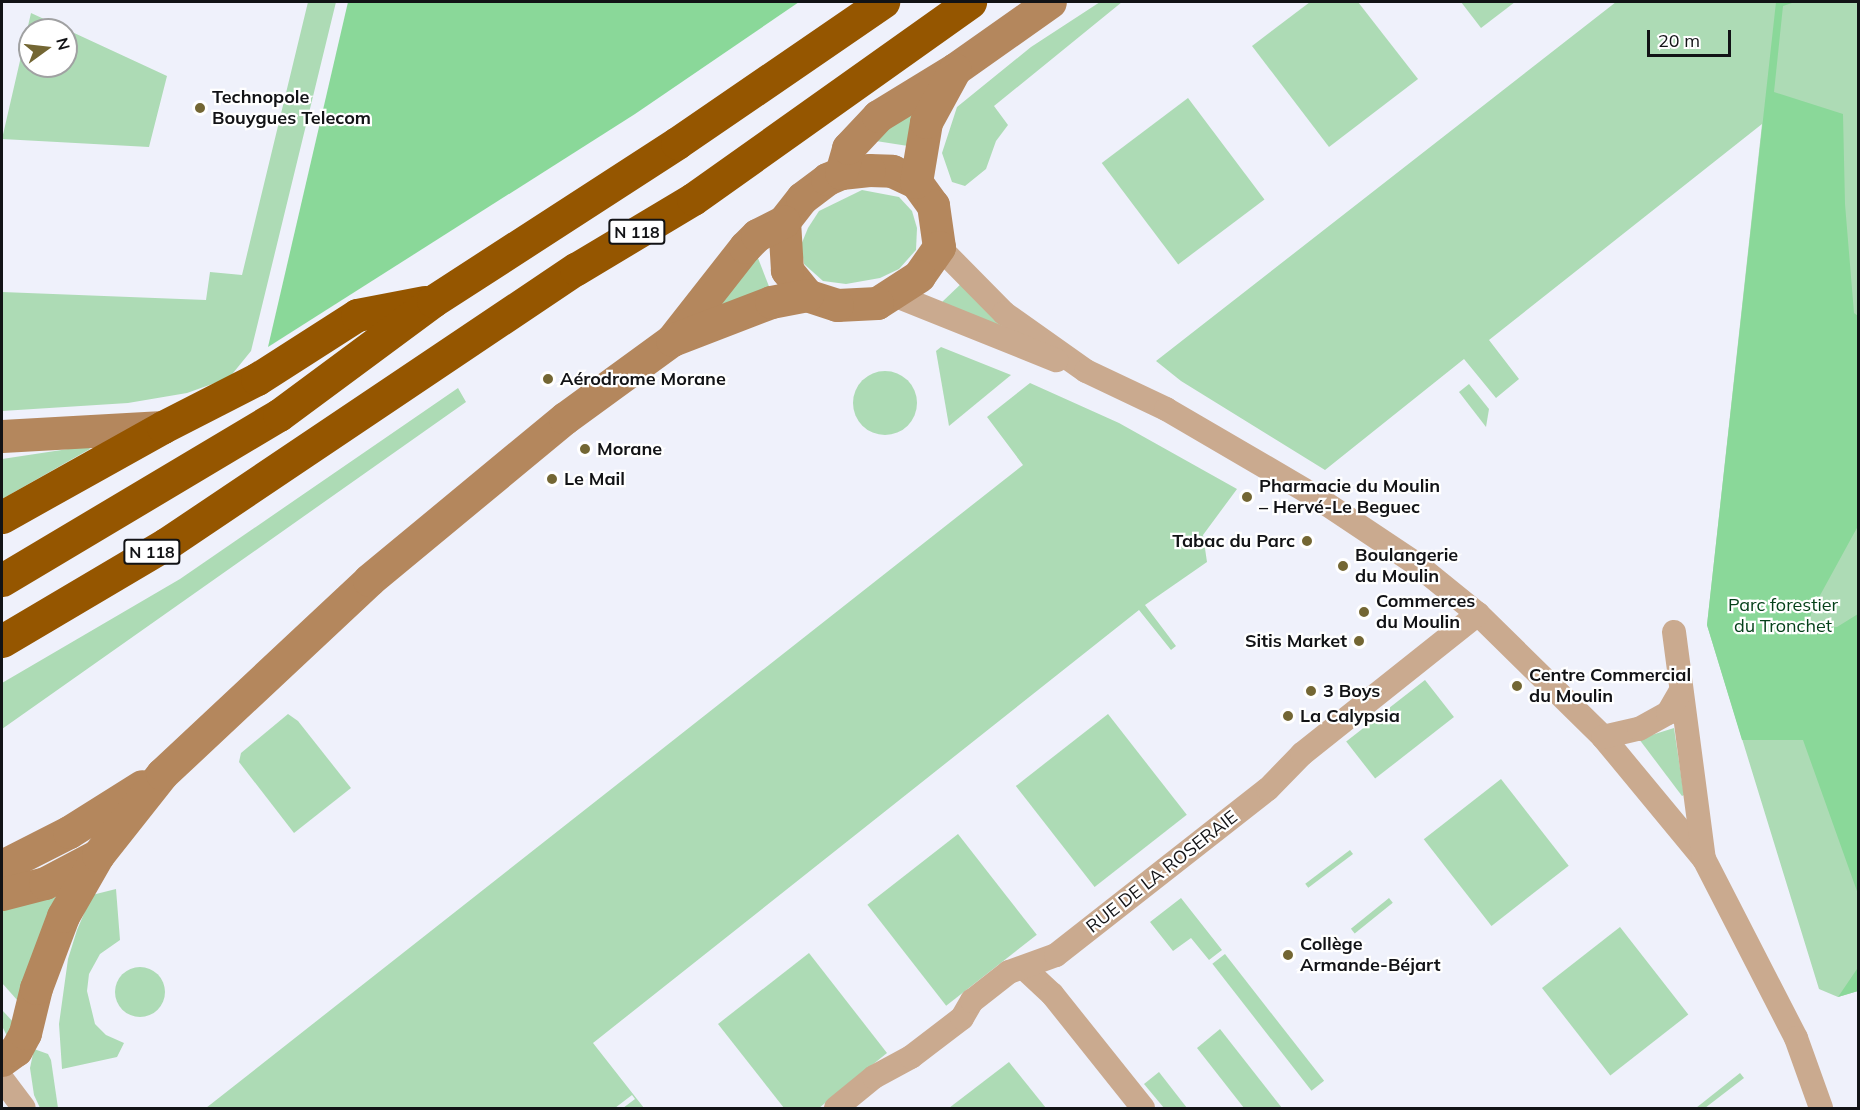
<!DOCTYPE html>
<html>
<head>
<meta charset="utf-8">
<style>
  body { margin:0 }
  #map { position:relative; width:1860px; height:1110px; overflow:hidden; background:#eff1fb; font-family:Mulish,sans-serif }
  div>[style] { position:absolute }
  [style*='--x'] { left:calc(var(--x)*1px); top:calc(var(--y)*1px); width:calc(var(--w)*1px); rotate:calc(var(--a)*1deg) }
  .green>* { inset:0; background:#addbb5; transform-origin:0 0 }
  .round { border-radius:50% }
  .forest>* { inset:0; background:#8ad899 }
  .street>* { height:24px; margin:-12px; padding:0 12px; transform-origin:12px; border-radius:12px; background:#caaa8f }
  .secondary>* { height:33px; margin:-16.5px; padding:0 16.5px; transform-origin:16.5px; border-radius:16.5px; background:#b4875d }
  .highway>* { height:33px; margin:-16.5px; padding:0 16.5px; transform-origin:16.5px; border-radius:16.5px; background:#955600 }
  .dots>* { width:16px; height:16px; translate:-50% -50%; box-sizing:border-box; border:3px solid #fff; border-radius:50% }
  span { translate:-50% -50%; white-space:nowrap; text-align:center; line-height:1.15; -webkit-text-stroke:4.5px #fff; paint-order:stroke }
  .shield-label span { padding:2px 4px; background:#fff; border:2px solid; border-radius:4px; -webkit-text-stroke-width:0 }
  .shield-label { font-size:16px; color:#121316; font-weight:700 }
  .poi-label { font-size:18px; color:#121316; font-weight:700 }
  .left { translate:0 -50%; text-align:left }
  .right { translate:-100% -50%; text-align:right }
  .park-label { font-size:18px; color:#05411a }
  .street-label { font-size:18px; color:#121316 }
  .frame { position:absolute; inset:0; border:3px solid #121316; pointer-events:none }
  .north { position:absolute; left:18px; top:18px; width:60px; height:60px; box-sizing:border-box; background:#fff; border:2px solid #a0a1a2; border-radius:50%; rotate:75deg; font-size:16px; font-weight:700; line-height:24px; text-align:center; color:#121316 }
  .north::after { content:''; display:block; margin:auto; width:21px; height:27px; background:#736633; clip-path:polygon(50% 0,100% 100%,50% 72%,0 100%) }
  .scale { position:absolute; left:1647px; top:30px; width:84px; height:27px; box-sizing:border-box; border:3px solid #121316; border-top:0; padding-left:8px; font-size:18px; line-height:21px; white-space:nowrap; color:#121316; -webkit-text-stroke:4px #fff; paint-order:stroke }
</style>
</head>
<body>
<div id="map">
  <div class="green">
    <div style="clip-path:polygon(308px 2px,336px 2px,251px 351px,229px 378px,187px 393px,128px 403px,2px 411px,2px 292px,206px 300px,210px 272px,242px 275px)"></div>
    <div style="clip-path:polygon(1100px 2px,1122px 2px,994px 106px,1008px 125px,996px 141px,986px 169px,965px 186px,952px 182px,942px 153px,957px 107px,1031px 47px)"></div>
    <div style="clip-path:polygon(1310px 2px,1358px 2px,1418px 79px,1329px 147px,1252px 46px)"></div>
    <div style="clip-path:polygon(1461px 2px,1515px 2px,1481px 28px)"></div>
    <div style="clip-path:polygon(1616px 2px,1858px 2px,1858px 991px,1838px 997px,1819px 989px,1707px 625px,1762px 124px,1489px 340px,1519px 379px,1496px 398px,1464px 359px,1325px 470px,1181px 381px,1156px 361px)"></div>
    <div style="clip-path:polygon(evenodd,31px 13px,167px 76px,149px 147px,2px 139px,31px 13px,30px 30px,66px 30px,66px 66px,30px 66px,30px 30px)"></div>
    <div style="clip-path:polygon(931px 89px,908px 146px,876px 141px,873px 131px)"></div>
    <div style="left:1188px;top:98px;width:127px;height:108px;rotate:53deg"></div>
    <div style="clip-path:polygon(862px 190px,899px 197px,912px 211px,917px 228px,916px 250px,899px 269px,880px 278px,846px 284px,823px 281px,804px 264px,801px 245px,808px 228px,819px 211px)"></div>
    <div style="clip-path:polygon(756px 253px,770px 289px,704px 326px)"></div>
    <div style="clip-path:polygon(964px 281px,1004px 328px,941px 303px)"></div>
    <div style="clip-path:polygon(941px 347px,1011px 375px,949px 426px,936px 351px)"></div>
    <div class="round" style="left:853px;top:371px;width:64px;height:64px"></div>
    <div style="clip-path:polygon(1030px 383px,1119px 423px,1237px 489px,1203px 535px,1207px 562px,1145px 605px,1176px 646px,1171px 650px,1139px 610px,593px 1043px,644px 1108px,623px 1108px,635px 1099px,632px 1095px,615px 1108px,206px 1108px,1023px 465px,987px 417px)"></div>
    <div style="clip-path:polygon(1469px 384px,1489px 409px,1486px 427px,1459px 392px)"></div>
    <div style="clip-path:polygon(458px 388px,466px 402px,2px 729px,2px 683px,180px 579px)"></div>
    <div style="clip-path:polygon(88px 446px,90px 449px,2px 499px,2px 459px)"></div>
    <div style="left:1425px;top:680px;width:47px;height:100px;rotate:52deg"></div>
    <div style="clip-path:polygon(288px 714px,298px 721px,351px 788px,294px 833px,239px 762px,241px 753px)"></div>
    <div style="left:1108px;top:714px;width:128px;height:117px;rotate:52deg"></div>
    <div style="clip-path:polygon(1674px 728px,1684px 795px,1682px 796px,1639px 739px)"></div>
    <div style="left:1501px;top:779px;width:110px;height:98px;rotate:52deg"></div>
    <div style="left:958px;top:834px;width:128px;height:115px;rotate:52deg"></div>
    <div style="left:1350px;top:850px;width:5px;height:56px;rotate:53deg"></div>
    <div style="clip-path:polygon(116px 889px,120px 940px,100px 954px,89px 974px,87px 991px,95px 1024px,106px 1035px,124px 1043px,117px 1057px,62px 1069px,59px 1024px,68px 959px,77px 930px,92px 895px)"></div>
    <div style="clip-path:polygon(57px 893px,18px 1001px,2px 983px,2px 903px)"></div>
    <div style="clip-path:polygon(1181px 898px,1222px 950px,1209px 960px,1191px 938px,1173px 951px,1150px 922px)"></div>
    <div style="left:1389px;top:898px;width:6px;height:49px;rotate:51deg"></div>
    <div style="left:1620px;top:927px;width:111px;height:99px;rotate:52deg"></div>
    <div style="clip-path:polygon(809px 953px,887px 1053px,819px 1108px,784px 1108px,718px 1024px)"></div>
    <div style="left:1225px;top:954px;width:161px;height:16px;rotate:52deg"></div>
    <div class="round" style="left:115px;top:967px;width:50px;height:50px"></div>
    <div style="clip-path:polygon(2px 1010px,16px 1025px,7px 1036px,2px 1026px)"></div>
    <div style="clip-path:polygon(1220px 1029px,1282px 1108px,1244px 1108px,1197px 1048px)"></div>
    <div style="clip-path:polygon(34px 1049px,48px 1054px,51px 1060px,58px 1108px,40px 1108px,34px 1095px,30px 1068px)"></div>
    <div style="clip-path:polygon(1009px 1062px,1046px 1108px,949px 1108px)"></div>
    <div style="clip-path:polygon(1159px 1072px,1187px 1108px,1164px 1108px,1144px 1084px)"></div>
    <div style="clip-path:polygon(1740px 1073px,1744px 1078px,1705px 1108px,1696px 1108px)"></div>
  </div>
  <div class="forest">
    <div style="clip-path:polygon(348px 2px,799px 2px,635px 114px,268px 347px)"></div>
    <div style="clip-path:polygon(1776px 2px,1795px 2px,1783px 6px,1774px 92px,1843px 114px,1845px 204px,1854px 313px,1858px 316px,1858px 526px,1812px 610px,1808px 627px,1837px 627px,1858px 614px,1858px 894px,1803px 740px,1742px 740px,1707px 625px)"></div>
    <div style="clip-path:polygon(1858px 967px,1858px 991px,1838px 997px,1857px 969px)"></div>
  </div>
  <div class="street">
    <div style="--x:939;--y:247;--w:93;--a:45.4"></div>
    <div style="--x:1004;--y:313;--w:100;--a:35.3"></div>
    <div style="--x:1086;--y:371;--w:89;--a:25.4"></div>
    <div style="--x:1166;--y:409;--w:170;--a:30.3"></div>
    <div style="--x:1313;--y:495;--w:123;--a:33.7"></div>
    <div style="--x:1415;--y:563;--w:81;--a:39"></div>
    <div style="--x:1478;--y:614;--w:175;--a:44.5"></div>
    <div style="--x:1603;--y:737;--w:158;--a:50.4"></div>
    <div style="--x:1704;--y:859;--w:201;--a:62.8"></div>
    <div style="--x:1796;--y:1038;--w:74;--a:70.3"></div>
    <div style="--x:894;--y:295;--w:175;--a:21.9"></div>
    <div style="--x:1674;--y:632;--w:229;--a:82.5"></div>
    <div style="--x:1603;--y:737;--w:37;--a:-13"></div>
    <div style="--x:1639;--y:729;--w:33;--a:-29"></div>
    <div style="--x:1668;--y:713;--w:22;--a:-60"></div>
    <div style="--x:1025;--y:969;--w:37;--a:43"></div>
    <div style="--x:1052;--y:994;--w:146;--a:51.4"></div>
    <div style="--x:2;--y:1079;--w:36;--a:53"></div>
    <div style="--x:836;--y:1108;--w:49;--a:-39.2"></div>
    <div style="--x:874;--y:1077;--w:42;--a:-28.4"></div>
    <div style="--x:911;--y:1057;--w:64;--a:-37.4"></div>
    <div style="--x:962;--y:1018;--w:20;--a:-60"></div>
    <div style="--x:972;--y:1001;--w:47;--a:-38.1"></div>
    <div style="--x:1009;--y:972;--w:50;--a:-19.9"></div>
    <div style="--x:1056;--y:955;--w:269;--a:-38.1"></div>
    <div style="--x:1268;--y:789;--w:49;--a:-45.8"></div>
    <div style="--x:1302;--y:754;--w:225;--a:-38.5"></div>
  </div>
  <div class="secondary">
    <div style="--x:869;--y:170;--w:23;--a:2"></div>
    <div style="--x:892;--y:171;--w:26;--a:25"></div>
    <div style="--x:916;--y:182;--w:29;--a:54"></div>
    <div style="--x:933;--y:205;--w:42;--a:81.9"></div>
    <div style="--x:939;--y:247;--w:35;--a:125"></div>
    <div style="--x:919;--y:276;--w:50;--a:147.3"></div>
    <div style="--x:877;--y:303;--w:40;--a:177.1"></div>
    <div style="--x:837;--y:305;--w:32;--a:-162"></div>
    <div style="--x:807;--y:295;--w:32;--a:-129"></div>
    <div style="--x:787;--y:270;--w:49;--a:-93.5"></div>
    <div style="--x:784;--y:221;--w:29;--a:-52"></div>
    <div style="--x:802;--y:198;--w:31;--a:-37"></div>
    <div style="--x:827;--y:179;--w:15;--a:-23"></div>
    <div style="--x:841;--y:173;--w:28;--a:-6"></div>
    <div style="--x:841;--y:173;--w:26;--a:-74"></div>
    <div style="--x:848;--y:148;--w:44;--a:-46.8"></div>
    <div style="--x:878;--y:116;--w:90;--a:-31.4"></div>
    <div style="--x:955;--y:69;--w:116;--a:-35.2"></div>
    <div style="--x:916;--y:182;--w:61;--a:-80.5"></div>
    <div style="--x:926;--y:122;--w:60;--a:-61.3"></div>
    <div style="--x:672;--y:340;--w:118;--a:-51.9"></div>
    <div style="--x:745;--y:247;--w:17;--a:-45"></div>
    <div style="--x:757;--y:235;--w:30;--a:-27"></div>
    <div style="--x:2;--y:436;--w:161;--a:-3.2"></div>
    <div style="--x:2;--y:866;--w:75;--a:-26.9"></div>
    <div style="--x:69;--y:832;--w:86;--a:-32.2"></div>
    <div style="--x:2;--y:894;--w:44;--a:-14.3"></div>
    <div style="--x:45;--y:883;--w:60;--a:-27.8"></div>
    <div style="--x:2;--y:1060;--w:17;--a:-36"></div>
    <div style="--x:16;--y:1050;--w:19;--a:-62"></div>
    <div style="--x:25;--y:1033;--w:46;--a:-76.3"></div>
    <div style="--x:36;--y:988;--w:77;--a:-69.4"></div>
    <div style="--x:63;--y:916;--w:70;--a:-60.2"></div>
    <div style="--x:98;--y:855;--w:103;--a:-51.7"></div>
    <div style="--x:162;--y:774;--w:284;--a:-43.1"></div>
    <div style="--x:369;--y:580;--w:254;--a:-39.6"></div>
    <div style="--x:565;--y:418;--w:132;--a:-36.1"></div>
    <div style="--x:672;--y:340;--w:106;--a:-21"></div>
    <div style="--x:771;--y:302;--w:37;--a:-11"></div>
  </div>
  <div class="highway">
    <div style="--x:2;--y:517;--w:184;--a:-29.2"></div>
    <div style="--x:163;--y:427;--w:106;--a:-27.1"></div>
    <div style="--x:257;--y:379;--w:119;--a:-32.6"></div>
    <div style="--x:357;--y:315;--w:69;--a:-10.8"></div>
    <div style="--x:2;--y:580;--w:322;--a:-30.8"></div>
    <div style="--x:279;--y:415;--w:192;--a:-36.5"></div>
    <div style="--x:433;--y:301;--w:291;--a:-32.9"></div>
    <div style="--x:677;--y:143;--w:250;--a:-34.4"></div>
    <div style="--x:2;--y:641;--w:191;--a:-30.6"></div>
    <div style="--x:166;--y:544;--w:494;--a:-33.9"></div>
    <div style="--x:576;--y:269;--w:136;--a:-30.9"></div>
    <div style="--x:693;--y:199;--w:340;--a:-35.4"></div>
  </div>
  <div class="dots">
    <div style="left:200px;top:108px;background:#736633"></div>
    <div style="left:548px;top:379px;background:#736633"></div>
    <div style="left:585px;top:449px;background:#736633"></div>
    <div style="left:552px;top:479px;background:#736633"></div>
    <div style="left:1247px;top:497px;background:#736633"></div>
    <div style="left:1307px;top:541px;background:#736633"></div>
    <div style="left:1343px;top:566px;background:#736633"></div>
    <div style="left:1364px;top:612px;background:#736633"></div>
    <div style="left:1359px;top:641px;background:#736633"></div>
    <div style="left:1517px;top:686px;background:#736633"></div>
    <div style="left:1311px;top:691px;background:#736633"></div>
    <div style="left:1288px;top:716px;background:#736633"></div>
    <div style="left:1288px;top:955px;background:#736633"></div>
  </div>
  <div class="shield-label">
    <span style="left:637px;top:232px">N 118</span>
    <span style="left:152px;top:552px">N 118</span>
  </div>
  <div class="poi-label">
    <span class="left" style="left:212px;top:108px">Technopole<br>Bouygues Telecom</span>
    <span class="left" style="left:560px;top:379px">Aérodrome Morane</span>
    <span class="left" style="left:597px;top:449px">Morane</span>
    <span class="left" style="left:564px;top:479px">Le Mail</span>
    <span class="left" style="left:1259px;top:497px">Pharmacie du Moulin<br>– Hervé-Le Beguec</span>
    <span class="right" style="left:1295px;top:541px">Tabac du Parc</span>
    <span class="left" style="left:1355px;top:566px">Boulangerie<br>du Moulin</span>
    <span class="left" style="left:1376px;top:612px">Commerces<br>du Moulin</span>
    <span class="right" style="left:1347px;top:641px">Sitis Market</span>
    <span class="left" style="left:1529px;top:686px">Centre Commercial<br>du Moulin</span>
    <span class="left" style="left:1323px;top:691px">3 Boys</span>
    <span class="left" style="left:1300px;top:716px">La Calypsia</span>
    <span class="left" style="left:1300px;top:955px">Collège<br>Armande-Béjart</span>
  </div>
  <div class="park-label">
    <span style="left:1783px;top:616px">Parc forestier<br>du Tronchet</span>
  </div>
  <div class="street-label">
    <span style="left:1162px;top:872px;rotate:-38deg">RUE DE LA ROSERAIE</span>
  </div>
  <div class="frame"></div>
  <div class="north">N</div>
  <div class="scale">20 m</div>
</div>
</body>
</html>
